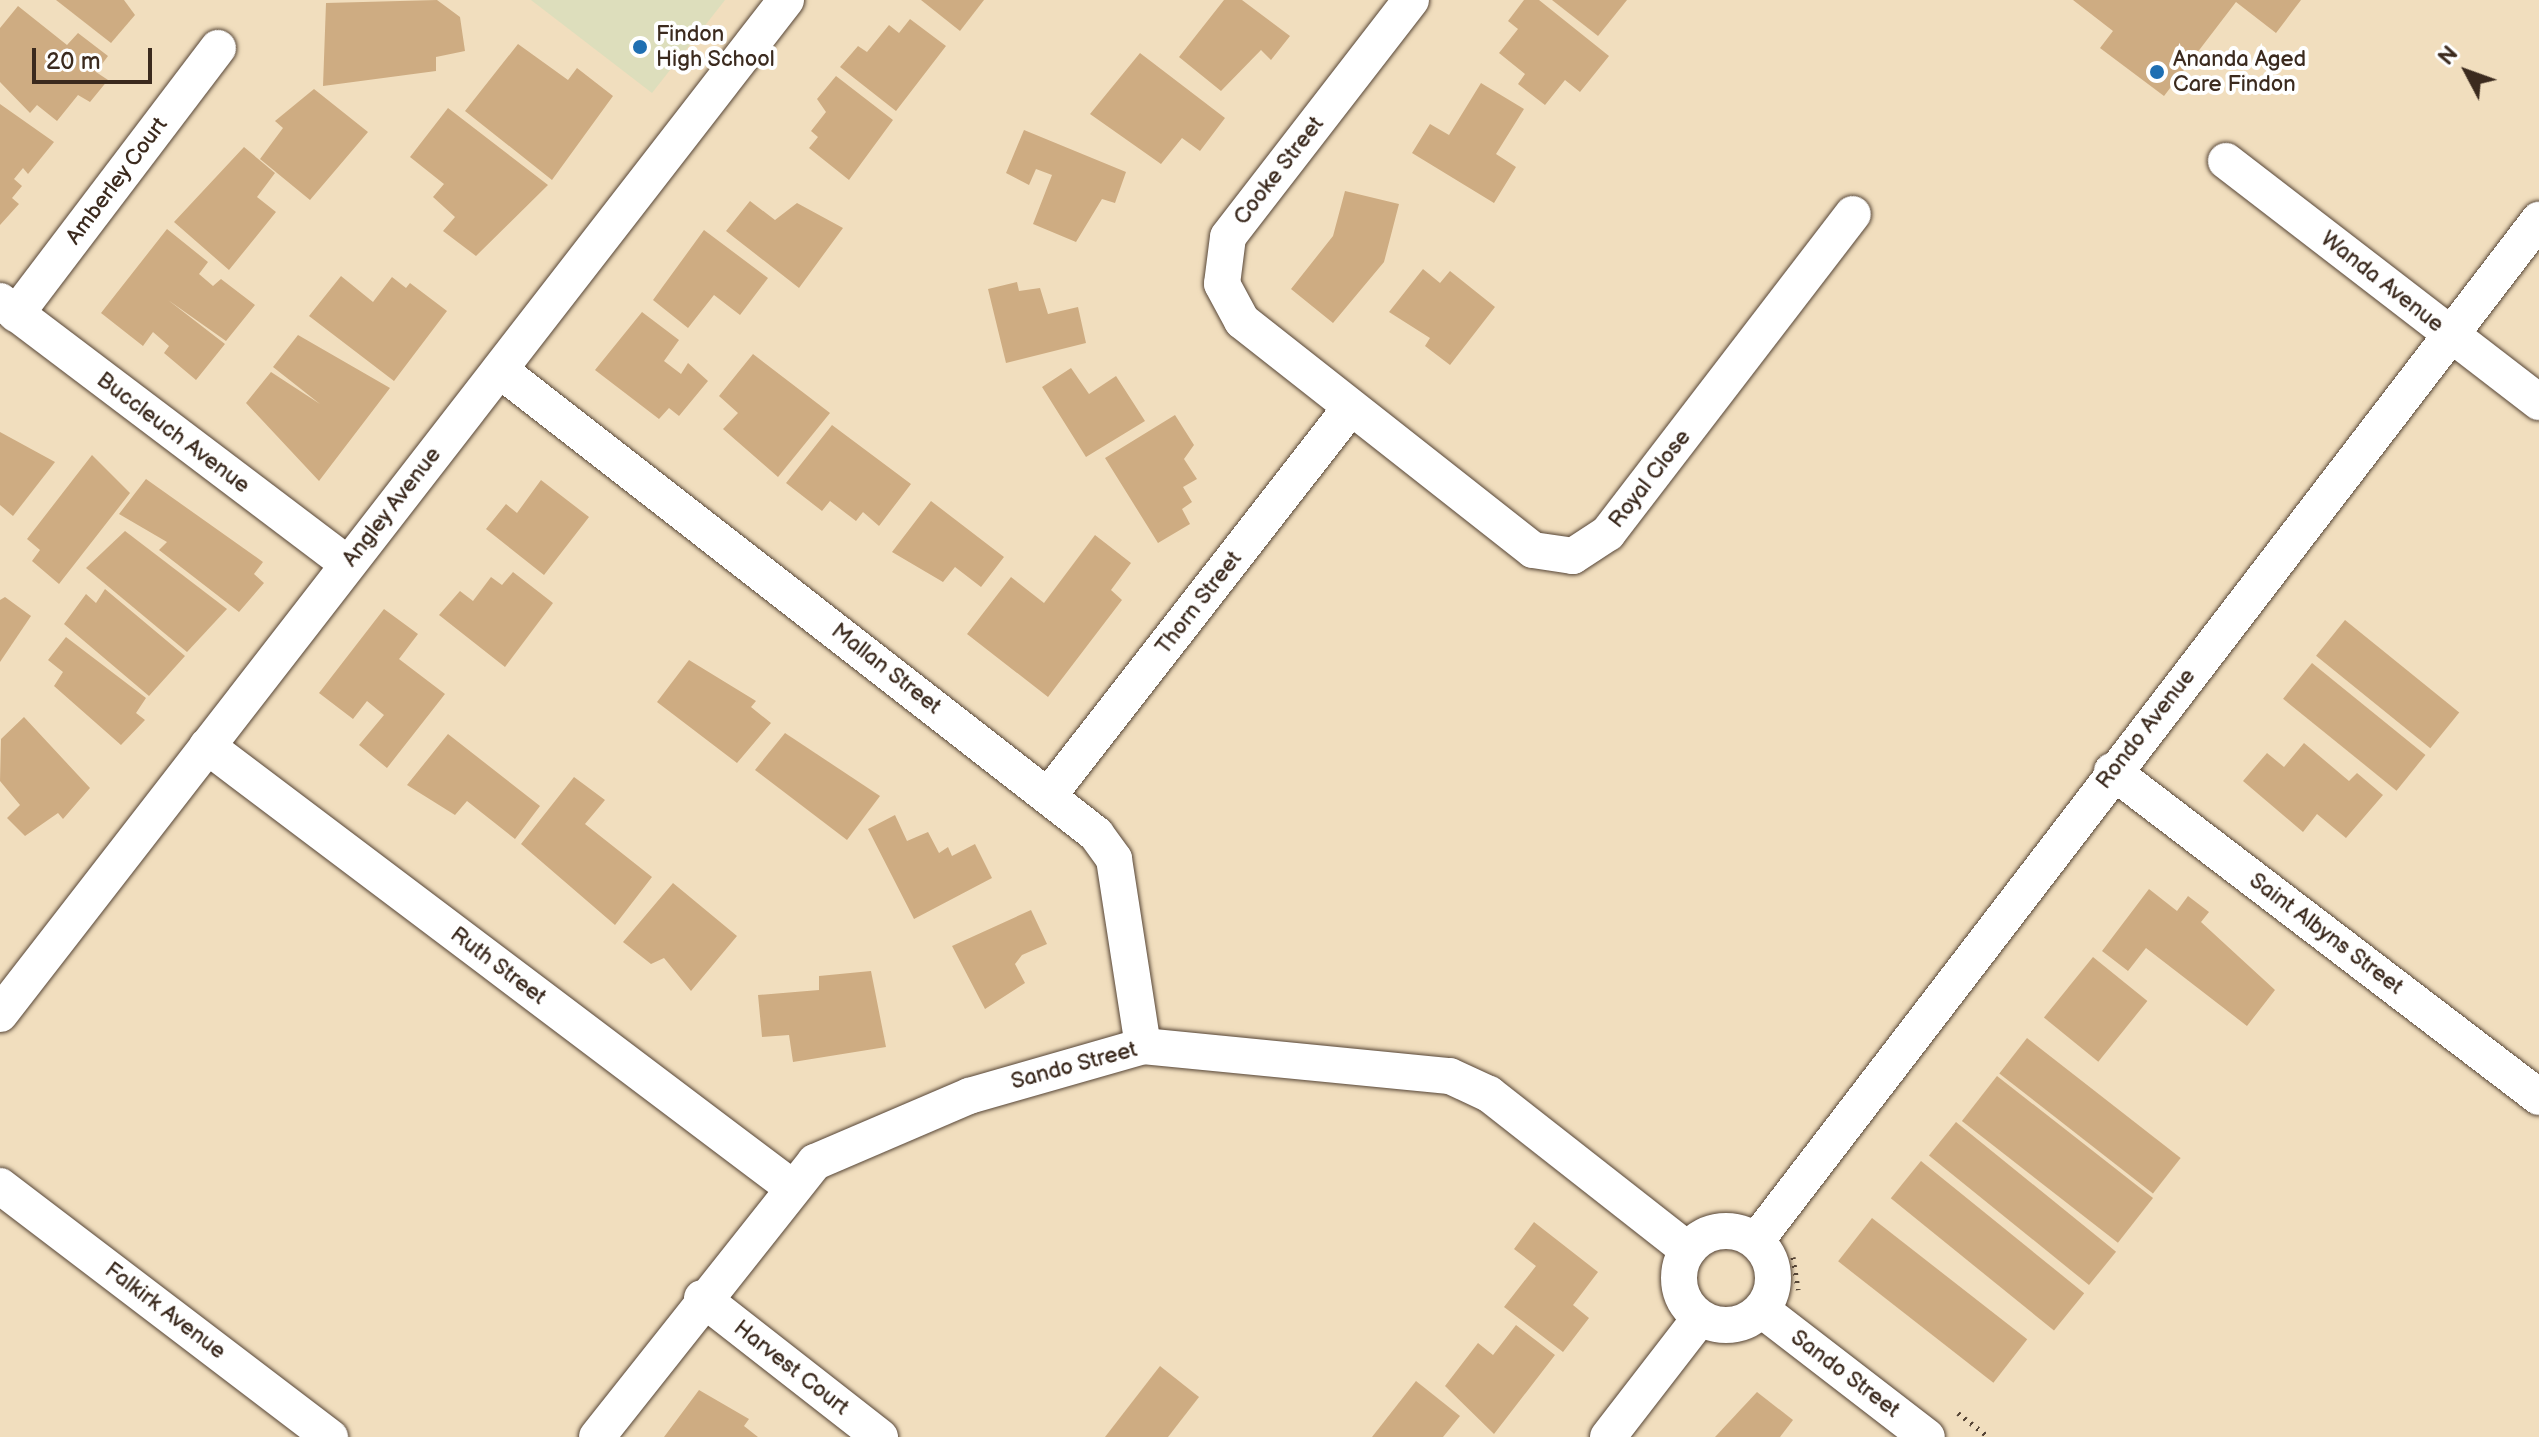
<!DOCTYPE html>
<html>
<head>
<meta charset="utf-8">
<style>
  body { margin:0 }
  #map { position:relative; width:2539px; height:1437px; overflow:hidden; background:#f1debe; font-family:"Balsamiq Sans",sans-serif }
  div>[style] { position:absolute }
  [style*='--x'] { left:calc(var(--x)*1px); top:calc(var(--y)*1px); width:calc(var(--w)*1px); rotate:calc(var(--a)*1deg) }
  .built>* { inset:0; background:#dddebc }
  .building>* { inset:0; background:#ceac82; transform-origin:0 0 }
  .path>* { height:5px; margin-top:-2.5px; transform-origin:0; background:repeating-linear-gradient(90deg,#564536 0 2px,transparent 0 8px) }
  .roads { filter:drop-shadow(0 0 2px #564536) drop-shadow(0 0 2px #564536) }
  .street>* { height:36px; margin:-18px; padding:0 18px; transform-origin:18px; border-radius:18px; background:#fff }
  .street>.ring { margin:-18px; padding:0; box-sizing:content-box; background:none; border:36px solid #fff; border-radius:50% }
  .dots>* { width:22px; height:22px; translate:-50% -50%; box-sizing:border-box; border:4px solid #fff; border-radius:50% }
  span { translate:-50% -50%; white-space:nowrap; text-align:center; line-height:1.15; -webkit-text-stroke:8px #fff; paint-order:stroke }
  .poi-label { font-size:22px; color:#3b2a1e }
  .left { translate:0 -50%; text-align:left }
  .street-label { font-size:22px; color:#3b2a1e }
  .north { position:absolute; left:2427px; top:32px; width:80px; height:80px; -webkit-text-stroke:6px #fff; paint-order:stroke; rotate:311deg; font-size:22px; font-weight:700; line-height:32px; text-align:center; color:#3b2a1e }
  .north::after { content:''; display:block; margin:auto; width:28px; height:36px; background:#3b2a1e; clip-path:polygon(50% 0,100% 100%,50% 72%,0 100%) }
  .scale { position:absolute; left:32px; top:48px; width:120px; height:36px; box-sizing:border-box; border:4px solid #3b2a1e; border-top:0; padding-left:10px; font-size:24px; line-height:28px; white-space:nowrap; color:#3b2a1e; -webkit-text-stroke:6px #fff; paint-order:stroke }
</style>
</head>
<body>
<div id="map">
  <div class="built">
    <div style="clip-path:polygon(531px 0,725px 0,652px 93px)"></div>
  </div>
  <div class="building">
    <div style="clip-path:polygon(56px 0,124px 0,135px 15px,111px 43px)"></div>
    <div style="clip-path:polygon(437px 0,460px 17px,465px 51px,436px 57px,436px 71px,323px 86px,326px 3px)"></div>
    <div style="clip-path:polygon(921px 0,984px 0,960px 31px)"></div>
    <div style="clip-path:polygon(1224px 0,1242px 0,1290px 36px,1271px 60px,1261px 50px,1221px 91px,1179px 57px)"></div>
    <div style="clip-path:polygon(1524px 0,1539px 0,1609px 56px,1580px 92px,1565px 80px,1545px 105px,1518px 84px,1525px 74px,1499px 53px,1518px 29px,1508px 21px)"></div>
    <div style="clip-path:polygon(1552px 0,1627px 0,1598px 36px)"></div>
    <div style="clip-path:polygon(2073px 0,2301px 0,2276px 33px,2236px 2px,2164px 96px,2100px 48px,2113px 31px)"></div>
    <div style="clip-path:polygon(18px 6px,67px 45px,78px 33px,108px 56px,96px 72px,108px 80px,90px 102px,78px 95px,57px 121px,37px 105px,30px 113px,0 82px,0 28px)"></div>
    <div style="clip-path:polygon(910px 19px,946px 46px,896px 111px,840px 67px,858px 46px,867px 52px,889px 25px,899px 33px)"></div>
    <div style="clip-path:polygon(518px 44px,568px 80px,577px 68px,613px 96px,552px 180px,465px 111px)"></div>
    <div style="clip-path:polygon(1140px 53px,1225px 118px,1200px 151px,1182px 138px,1161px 164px,1090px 114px)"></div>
    <div style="clip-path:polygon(836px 76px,893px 120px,849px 180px,809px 148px,818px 137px,811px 131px,826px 112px,817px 99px)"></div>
    <div style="clip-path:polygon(1481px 83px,1524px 109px,1496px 154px,1516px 167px,1494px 203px,1412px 153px,1430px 124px,1449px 135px)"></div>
    <div style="clip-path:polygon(314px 89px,368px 132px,310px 200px,260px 159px,283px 128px,275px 121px)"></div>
    <div style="clip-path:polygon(0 104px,54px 142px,28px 174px,23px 168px,14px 179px,22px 186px,12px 198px,19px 204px,0 225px)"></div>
    <div style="clip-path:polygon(448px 108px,548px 185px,476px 256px,443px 231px,455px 217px,433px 197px,444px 184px,410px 157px)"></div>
    <div style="clip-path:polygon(1024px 130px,1126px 172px,1115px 203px,1102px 199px,1076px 242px,1033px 224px,1052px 175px,1036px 169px,1029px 185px,1006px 173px)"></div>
    <div style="clip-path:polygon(244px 147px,275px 173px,257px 197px,276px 212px,229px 270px,174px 222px)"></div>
    <div style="clip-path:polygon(1345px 191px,1399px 204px,1384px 262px,1333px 323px,1291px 289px,1333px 236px)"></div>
    <div style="clip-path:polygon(750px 201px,775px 220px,797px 203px,843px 228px,799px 288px,726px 231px)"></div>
    <div style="clip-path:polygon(167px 229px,208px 262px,199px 274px,213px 286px,221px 279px,255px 305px,226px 341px,168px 300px,225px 344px,196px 380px,164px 353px,169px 346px,153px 332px,143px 346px,101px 313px)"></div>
    <div style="clip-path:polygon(704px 230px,768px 278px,740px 315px,714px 295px,688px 328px,653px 300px)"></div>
    <div style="clip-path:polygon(1423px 269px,1440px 283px,1450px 271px,1495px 307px,1450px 365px,1425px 346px,1430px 338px,1389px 312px)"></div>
    <div style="clip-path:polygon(341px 276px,373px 302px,392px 277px,406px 288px,410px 283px,447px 311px,394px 381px,309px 316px)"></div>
    <div style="clip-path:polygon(1017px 282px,1019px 291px,1040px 288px,1048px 314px,1078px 307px,1086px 343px,1006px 363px,988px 289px)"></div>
    <div style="clip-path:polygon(642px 312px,679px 340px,664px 361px,681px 374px,688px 363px,708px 381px,679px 416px,669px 408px,659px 419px,595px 370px)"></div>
    <div style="clip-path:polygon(298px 335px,390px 388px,319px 481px,246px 403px,271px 372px,320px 404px,273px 367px)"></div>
    <div style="clip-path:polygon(753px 354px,830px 413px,778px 477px,723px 429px,738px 413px,719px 396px)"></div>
    <div style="clip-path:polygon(1071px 368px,1089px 394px,1116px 376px,1145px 421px,1086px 457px,1042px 387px)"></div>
    <div style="clip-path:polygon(1175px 415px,1194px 445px,1184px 459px,1197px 479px,1183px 487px,1192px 502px,1182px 509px,1190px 524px,1158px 543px,1105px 458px)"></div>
    <div style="clip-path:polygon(832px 425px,911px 484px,879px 526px,863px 512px,856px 521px,830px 501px,822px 511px,786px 483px)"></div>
    <div style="clip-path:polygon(0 432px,55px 462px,13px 516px,0 505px)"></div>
    <div style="clip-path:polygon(92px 455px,130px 493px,59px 584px,32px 561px,40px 550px,27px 539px)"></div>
    <div style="clip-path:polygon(146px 479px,263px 562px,254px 574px,264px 583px,239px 612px,159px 550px,167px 542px,119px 514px)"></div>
    <div style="clip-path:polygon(541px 480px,589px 517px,544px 575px,486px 529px,506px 504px,517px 513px)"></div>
    <div style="clip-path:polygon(931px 501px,1004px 557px,981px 587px,955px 567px,943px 582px,892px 552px)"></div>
    <div style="clip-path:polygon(125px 531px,227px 609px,187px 652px,86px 568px)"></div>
    <div style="clip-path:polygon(1095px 535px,1131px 563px,1111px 590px,1122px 600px,1048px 697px,967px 634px,1011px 577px,1044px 603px)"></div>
    <div style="clip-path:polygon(513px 572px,553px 603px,505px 667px,439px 615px,460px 591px,473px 601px,491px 577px,502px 585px)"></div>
    <div style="clip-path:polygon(105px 589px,185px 656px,149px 696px,64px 624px,86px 594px,96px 603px)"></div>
    <div style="clip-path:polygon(5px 597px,31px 616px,0 662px,0 600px)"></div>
    <div style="clip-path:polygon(384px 609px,418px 634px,399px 659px,445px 694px,387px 768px,359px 745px,384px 715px,367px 701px,353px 719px,319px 693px)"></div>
    <div style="left:2345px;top:620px;width:147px;height:46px;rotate:39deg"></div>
    <div style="clip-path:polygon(66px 637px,146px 698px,136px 713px,145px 720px,121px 745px,54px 686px,63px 672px,48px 660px)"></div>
    <div style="clip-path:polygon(689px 660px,756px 701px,751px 707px,771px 723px,737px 763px,657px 702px)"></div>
    <div style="left:2312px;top:663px;width:146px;height:46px;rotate:39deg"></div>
    <div style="clip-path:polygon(24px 717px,90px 788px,63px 819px,58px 813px,25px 836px,7px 818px,20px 805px,0 781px,1px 739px)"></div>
    <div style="clip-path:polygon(785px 733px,880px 796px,847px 840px,755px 770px)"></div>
    <div style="clip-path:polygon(448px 734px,540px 806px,515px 839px,467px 801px,455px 815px,407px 785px)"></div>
    <div style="clip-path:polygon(2304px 743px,2349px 781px,2357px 773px,2383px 795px,2346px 838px,2317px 814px,2303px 832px,2243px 781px,2267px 753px,2284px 767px)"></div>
    <div style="clip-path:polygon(574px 777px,605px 800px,585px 824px,652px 877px,615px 925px,521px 844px)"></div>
    <div style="clip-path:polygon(895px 815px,907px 841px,928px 832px,939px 853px,948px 847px,952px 856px,975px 844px,992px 878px,914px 919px,868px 829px)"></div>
    <div style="clip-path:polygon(673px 883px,737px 936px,691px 991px,664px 958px,651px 964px,623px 942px)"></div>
    <div style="clip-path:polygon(2149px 889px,2177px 911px,2188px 896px,2209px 912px,2201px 922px,2275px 990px,2247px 1026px,2146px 948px,2128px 971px,2102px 951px)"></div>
    <div style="clip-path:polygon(1031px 910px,1047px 944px,1022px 955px,1015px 964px,1025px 983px,985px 1009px,952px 946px)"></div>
    <div style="left:2093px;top:957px;width:70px;height:78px;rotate:39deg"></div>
    <div style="clip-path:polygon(871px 971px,886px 1047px,793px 1062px,789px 1035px,762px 1037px,758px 995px,819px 990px,819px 976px)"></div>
    <div style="left:2027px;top:1038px;width:195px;height:45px;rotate:38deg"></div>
    <div style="left:1997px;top:1076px;width:198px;height:57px;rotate:38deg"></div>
    <div style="left:1956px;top:1122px;width:206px;height:43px;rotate:39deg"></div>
    <div style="left:1921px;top:1161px;width:210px;height:48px;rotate:39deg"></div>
    <div style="left:1872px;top:1218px;width:197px;height:55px;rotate:38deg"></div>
    <div style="clip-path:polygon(1534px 1222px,1598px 1272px,1573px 1305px,1589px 1318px,1563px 1352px,1504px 1307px,1536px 1266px,1514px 1249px)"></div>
    <div style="clip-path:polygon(1516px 1325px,1555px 1355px,1494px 1434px,1445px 1386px,1478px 1343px,1493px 1355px)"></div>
    <div style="clip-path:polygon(1160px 1366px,1199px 1397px,1168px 1437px,1105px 1437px)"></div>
    <div style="clip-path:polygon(1416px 1381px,1460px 1416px,1443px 1437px,1372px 1437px)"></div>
    <div style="clip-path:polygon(699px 1390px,749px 1419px,744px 1426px,758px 1437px,664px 1437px)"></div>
    <div style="clip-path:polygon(1757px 1392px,1793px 1420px,1780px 1437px,1715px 1437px)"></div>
  </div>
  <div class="path">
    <div style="--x:1793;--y:1257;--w:33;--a:81"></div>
    <div style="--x:1958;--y:1413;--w:39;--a:38"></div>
  </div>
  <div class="roads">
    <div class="street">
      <div style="--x:1411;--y:0;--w:299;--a:127.7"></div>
      <div style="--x:1228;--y:237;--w:47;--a:97.3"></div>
      <div style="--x:1222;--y:284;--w:42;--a:61.6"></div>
      <div style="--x:1242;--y:321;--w:370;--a:38.2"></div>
      <div style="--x:1533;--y:550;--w:40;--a:8.5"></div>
      <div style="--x:1573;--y:556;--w:42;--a:-33.3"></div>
      <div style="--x:1608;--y:533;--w:402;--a:-52.5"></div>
      <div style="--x:2226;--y:161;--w:395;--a:37.6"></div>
      <div style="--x:0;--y:301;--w:435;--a:37.1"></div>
      <div style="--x:16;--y:314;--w:334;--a:-52.8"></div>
      <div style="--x:501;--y:371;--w:754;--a:37.89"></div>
      <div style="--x:1096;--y:834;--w:31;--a:54"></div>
      <div style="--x:1114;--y:859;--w:189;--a:81.2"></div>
      <div style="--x:207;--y:746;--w:730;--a:37.04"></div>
      <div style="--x:2112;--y:771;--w:537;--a:37.36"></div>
      <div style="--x:1049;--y:795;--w:488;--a:-52.1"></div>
      <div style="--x:0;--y:1014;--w:1283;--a:-52.22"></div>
      <div style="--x:0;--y:1186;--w:415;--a:37.3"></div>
      <div class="ring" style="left:1679px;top:1231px;width:58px;height:58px"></div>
      <div style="--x:1756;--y:1241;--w:1287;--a:-52.52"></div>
      <div style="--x:702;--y:1298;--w:226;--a:38"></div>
      <div style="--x:1762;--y:1310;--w:208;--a:37.6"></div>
      <div style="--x:597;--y:1437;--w:351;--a:-51.6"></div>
      <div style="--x:815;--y:1162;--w:168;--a:-23.2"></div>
      <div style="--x:969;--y:1096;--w:181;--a:-16"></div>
      <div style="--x:1143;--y:1046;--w:308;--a:5.6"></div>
      <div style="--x:1450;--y:1076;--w:43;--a:24.8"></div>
      <div style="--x:1489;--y:1094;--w:253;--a:38.1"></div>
      <div style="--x:1608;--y:1437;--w:150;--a:-52.3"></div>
    </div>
  </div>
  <div class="dots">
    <div style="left:640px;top:47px;background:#1f6fb2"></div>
    <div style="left:2157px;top:72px;background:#1f6fb2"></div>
  </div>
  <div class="poi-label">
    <span class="left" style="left:656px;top:47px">Findon<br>High School</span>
    <span class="left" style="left:2173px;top:72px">Ananda Aged<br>Care Findon</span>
  </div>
  <div class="street-label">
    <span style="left:1279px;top:171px;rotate:-52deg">Cooke Street</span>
    <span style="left:117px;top:181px;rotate:-53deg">Amberley Court</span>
    <span style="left:2382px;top:282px;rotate:38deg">Wanda Avenue</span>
    <span style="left:173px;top:433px;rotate:37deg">Buccleuch Avenue</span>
    <span style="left:1650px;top:479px;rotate:-52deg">Royal Close</span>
    <span style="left:392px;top:507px;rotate:-52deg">Angley Avenue</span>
    <span style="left:1199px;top:603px;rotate:-52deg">Thorn Street</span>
    <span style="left:886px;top:669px;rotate:38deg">Mallan Street</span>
    <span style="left:2146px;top:729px;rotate:-52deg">Rondo Avenue</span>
    <span style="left:2326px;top:934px;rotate:37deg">Saint Albyns Street</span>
    <span style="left:498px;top:966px;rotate:37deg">Ruth Street</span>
    <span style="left:1074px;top:1066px;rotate:-15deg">Sando Street</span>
    <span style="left:165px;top:1311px;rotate:37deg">Falkirk Avenue</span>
    <span style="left:791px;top:1368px;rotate:38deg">Harvest Court</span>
    <span style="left:1845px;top:1374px;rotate:37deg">Sando Street</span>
  </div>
  <div class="north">N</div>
  <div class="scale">20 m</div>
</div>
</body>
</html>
